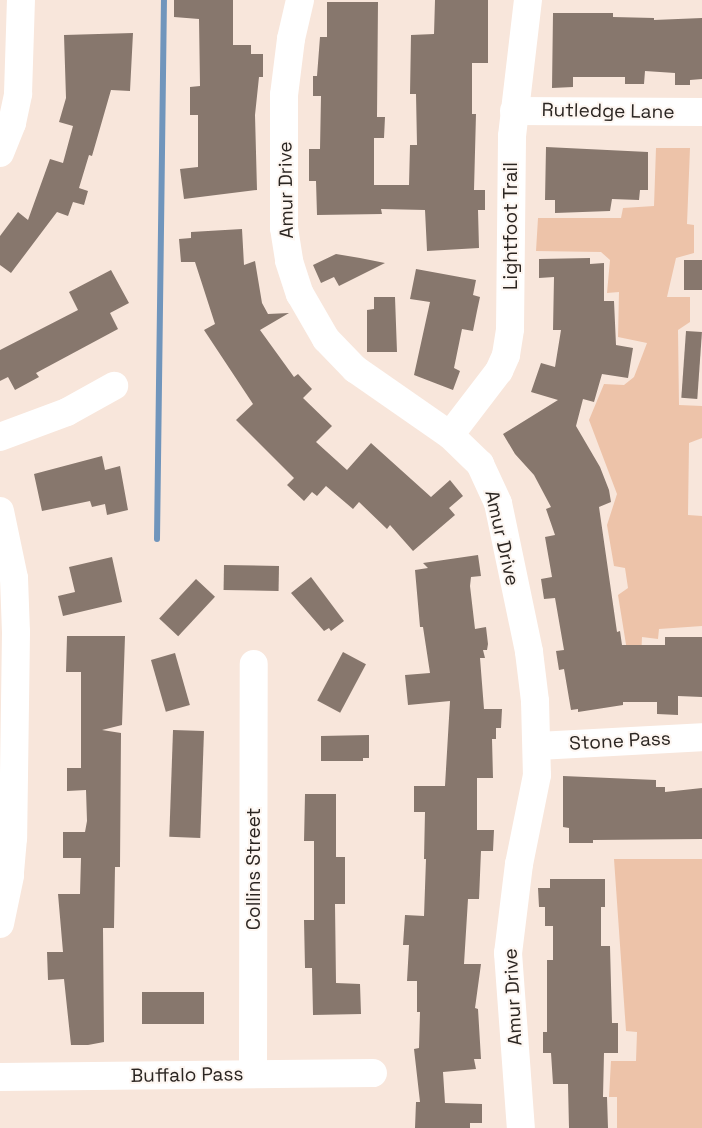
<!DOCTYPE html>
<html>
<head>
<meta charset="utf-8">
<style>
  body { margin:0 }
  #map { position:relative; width:702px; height:1128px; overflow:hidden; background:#f8e6db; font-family:"Space Grotesk",sans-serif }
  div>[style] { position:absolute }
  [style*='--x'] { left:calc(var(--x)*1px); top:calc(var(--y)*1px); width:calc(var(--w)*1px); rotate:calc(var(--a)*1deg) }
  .green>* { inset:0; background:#edc3a9 }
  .stream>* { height:6px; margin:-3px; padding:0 3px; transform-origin:3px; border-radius:3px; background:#7095bc }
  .building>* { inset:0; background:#87776d; transform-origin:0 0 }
  .minor>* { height:28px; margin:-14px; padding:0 14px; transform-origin:14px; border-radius:14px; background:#fff }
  span { translate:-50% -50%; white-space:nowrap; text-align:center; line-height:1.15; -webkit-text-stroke:4px #fdf6f1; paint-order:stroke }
  .street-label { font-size:19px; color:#2b2521 }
</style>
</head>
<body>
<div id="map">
  <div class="green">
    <div style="clip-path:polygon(656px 148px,690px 148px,687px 224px,694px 225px,694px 253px,676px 258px,667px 297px,690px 297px,690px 322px,678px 330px,679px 405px,702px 406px,702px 438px,689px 443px,688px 515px,702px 516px,702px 626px,659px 629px,658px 639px,642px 637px,641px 659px,629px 663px,618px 595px,628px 588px,625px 568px,614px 566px,607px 525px,617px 494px,589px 420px,604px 384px,624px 385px,634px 377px,647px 343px,618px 337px,619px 292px,607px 293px,610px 260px,601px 252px,536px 251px,538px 218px,621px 218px,623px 208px,654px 206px)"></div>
    <div style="clip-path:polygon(614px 859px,702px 859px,702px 1128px,617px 1128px,617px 1097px,609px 1097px,611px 1061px,636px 1061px,637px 1032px,626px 1031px)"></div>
  </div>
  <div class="stream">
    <div style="--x:157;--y:539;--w:539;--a:-89.26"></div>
  </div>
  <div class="building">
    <div style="clip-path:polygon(174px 0,233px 0,233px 45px,251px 45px,251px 54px,263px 54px,263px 77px,259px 77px,255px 115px,257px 190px,184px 199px,180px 169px,198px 167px,198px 115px,190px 115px,190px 87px,200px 86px,199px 19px,174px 17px)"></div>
    <div style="clip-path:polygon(435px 0,488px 0,488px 63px,472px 63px,472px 114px,476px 114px,474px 190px,485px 190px,485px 210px,478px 210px,479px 248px,427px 251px,425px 210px,381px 209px,382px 214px,317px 215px,316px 181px,309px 181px,309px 149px,320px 149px,321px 96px,313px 96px,313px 76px,317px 76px,320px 37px,327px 37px,327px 2px,378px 2px,377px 117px,385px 117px,384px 138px,374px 138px,374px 185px,409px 185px,410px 145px,417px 145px,416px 94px,410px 94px,411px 35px,434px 34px)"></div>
    <div style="clip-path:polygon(553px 13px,613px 13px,613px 17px,654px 18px,654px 20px,702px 18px,702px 79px,690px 80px,690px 85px,675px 85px,675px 73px,645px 71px,644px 84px,625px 84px,625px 77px,573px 77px,573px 87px,552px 88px)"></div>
    <div style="clip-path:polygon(133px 33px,130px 91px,111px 90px,92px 156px,89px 155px,79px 188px,88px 191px,84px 205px,73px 202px,68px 216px,57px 212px,11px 273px,0 265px,0 236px,18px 212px,28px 220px,50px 159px,63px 163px,73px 126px,59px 122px,66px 98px,64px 35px)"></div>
    <div style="clip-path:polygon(546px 147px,648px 152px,648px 190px,640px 190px,639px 200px,612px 199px,610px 211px,555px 213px,555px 200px,545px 200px)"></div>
    <div style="clip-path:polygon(242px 229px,244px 265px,255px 261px,262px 303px,268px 314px,289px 313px,260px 330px,294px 377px,298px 374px,312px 389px,303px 398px,332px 426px,316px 442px,347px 470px,371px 443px,431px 497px,450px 480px,463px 496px,449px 508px,455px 515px,413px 551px,390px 525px,387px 529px,359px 502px,353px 509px,326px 486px,317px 496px,312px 492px,304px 501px,287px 485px,294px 478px,236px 420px,253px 404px,204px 330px,215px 324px,195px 262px,181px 262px,179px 239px,191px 238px,191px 232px)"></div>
    <div style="clip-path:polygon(336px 254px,360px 258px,385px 263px,339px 286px,334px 277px,321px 283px,313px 265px)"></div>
    <div style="clip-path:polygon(590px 258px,590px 264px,604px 263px,604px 301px,614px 301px,616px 345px,633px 348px,628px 378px,602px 374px,594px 402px,583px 399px,576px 426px,600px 467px,609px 490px,611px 502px,599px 507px,617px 632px,620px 631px,622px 645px,665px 645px,665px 637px,702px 637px,702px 697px,678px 696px,678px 715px,657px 714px,657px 702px,623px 702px,623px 705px,578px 712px,578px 709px,571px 710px,564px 669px,559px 670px,556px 651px,564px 650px,555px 598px,544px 599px,541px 579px,552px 577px,545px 537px,555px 535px,546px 509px,551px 507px,534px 475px,515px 454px,503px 434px,558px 400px,531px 392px,541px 363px,555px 367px,561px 330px,553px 330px,554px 277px,539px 278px,539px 259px)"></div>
    <div style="left:684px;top:260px;width:18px;height:30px"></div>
    <div style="clip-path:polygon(416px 269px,476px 280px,473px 295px,480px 297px,477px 311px,473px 331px,462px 329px,454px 368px,460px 371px,453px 390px,414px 375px,430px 302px,410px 299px)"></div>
    <div style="clip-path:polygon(111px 270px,129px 303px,110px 313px,118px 329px,36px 373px,39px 377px,15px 390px,8px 377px,0 381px,0 350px,78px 310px,69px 292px)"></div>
    <div style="clip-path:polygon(374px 297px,395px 297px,397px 352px,367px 352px,367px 310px,374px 309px)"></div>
    <div style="left:686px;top:331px;width:16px;height:67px;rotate:4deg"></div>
    <div style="clip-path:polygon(102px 456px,105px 470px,120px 466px,128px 510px,107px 515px,105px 504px,92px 507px,90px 501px,42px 511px,34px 474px)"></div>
    <div style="clip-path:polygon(478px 555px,481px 576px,471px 577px,470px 586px,475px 629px,486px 627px,488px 644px,487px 650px,483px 650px,485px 658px,480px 658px,484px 709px,502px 709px,501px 728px,496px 728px,496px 739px,492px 739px,493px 778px,477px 778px,477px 830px,494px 830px,493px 851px,481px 851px,479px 899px,468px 899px,464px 964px,481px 964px,475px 1008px,478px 1009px,481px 1059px,474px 1059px,476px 1069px,443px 1072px,445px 1103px,482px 1104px,482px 1123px,470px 1123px,470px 1128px,415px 1128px,416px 1102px,420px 1102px,414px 1049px,419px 1048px,420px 1012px,417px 1012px,417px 981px,407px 981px,409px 945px,403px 945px,405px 915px,424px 916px,426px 859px,424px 859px,425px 812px,414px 812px,414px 786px,445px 786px,450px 701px,408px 705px,405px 675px,430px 673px,423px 627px,420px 627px,415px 570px,428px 568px,423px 563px)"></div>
    <div style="clip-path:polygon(112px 557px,122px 602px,63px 616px,58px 596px,75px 592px,69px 567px)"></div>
    <div style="left:224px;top:565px;width:55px;height:25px;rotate:1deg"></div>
    <div style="clip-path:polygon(311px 577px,344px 621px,331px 631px,329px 628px,324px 631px,291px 593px)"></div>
    <div style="left:196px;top:579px;width:26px;height:54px;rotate:43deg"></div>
    <div style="clip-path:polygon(67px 636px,125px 636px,122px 725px,102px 730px,121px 733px,120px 867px,115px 867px,114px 928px,103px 928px,104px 1042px,88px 1045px,71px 1045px,64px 979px,48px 980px,47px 952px,63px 952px,58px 894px,80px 894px,81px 858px,63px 858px,63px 832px,85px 832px,87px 821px,86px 790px,67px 791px,67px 768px,81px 768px,81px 672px,66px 672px)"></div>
    <div style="left:343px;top:652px;width:26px;height:55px;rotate:28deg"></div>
    <div style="left:175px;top:653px;width:54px;height:25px;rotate:74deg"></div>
    <div style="left:204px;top:731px;width:107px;height:31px;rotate:92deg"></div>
    <div style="clip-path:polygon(369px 735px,369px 758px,363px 758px,363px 761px,321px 761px,321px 736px)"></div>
    <div style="clip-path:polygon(563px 776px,656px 780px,656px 787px,665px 787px,665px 792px,702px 788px,702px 839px,593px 840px,593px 843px,569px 843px,569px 828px,563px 827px)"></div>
    <div style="clip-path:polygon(305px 794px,336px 794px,336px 857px,345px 857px,345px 904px,335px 904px,336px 983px,360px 984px,361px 1014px,313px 1015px,312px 968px,305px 968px,304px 920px,314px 920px,314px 841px,304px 841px)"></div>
    <div style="clip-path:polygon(550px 879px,605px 879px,605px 907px,601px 907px,601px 946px,610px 946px,612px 1023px,618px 1023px,618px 1053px,604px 1053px,603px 1097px,607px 1097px,608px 1128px,569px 1128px,568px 1084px,553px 1084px,551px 1053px,543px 1053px,543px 1032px,547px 1032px,547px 960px,553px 960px,553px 926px,545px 926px,545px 907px,539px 907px,538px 888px,550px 888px)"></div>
    <div style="left:142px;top:992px;width:62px;height:32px"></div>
  </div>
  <div class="minor">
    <div style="--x:300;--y:0;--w:40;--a:103"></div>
    <div style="--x:291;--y:39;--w:56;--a:97.1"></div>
    <div style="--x:284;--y:95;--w:133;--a:90"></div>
    <div style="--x:284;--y:228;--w:33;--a:81"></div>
    <div style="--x:289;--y:261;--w:35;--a:72"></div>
    <div style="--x:300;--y:294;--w:52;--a:60"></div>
    <div style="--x:326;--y:339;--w:42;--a:46"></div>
    <div style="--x:355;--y:369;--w:116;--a:34.8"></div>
    <div style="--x:450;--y:435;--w:42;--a:44"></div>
    <div style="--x:480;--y:464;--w:43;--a:65.2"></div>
    <div style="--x:498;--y:503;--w:152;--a:78.2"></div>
    <div style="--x:529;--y:652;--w:49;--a:83"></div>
    <div style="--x:535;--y:701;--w:74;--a:88.5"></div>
    <div style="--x:537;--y:775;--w:91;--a:101.4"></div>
    <div style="--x:519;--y:864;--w:90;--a:97"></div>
    <div style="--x:508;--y:953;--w:175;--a:85.8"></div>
    <div style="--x:514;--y:111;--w:188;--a:0.3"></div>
    <div style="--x:0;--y:153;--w:32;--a:-68"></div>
    <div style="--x:12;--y:123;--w:30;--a:-78"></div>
    <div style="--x:18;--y:94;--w:94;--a:-88.2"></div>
    <div style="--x:450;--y:435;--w:81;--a:-52.6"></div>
    <div style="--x:499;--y:371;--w:17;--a:-66"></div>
    <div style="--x:506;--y:355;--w:26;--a:-81"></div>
    <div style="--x:510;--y:329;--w:193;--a:-89.4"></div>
    <div style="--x:512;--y:136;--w:137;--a:-83.3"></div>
    <div style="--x:0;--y:437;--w:72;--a:-20.5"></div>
    <div style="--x:67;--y:412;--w:54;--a:-29"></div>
    <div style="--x:0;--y:511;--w:68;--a:78.2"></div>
    <div style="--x:14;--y:578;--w:54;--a:87.9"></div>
    <div style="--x:16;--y:632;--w:206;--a:90.8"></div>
    <div style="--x:13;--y:838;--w:38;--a:95"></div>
    <div style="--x:10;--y:876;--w:49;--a:101.8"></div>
    <div style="--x:538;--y:746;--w:164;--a:-3.1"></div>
    <div style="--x:253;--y:1074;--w:410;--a:-89.9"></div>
    <div style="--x:0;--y:1077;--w:373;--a:-0.6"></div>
  </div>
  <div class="street-label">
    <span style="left:608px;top:111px;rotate:1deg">Rutledge Lane</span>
    <span style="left:286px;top:190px;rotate:-91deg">Amur Drive</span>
    <span style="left:511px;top:226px;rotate:-90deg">Lightfoot Trail</span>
    <span style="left:502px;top:538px;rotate:77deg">Amur Drive</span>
    <span style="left:620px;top:741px;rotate:-3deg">Stone Pass</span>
    <span style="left:254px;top:869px;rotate:-90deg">Collins Street</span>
    <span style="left:513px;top:997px;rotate:-93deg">Amur Drive</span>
    <span style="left:187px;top:1075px;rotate:-1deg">Buffalo Pass</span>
  </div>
</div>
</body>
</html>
